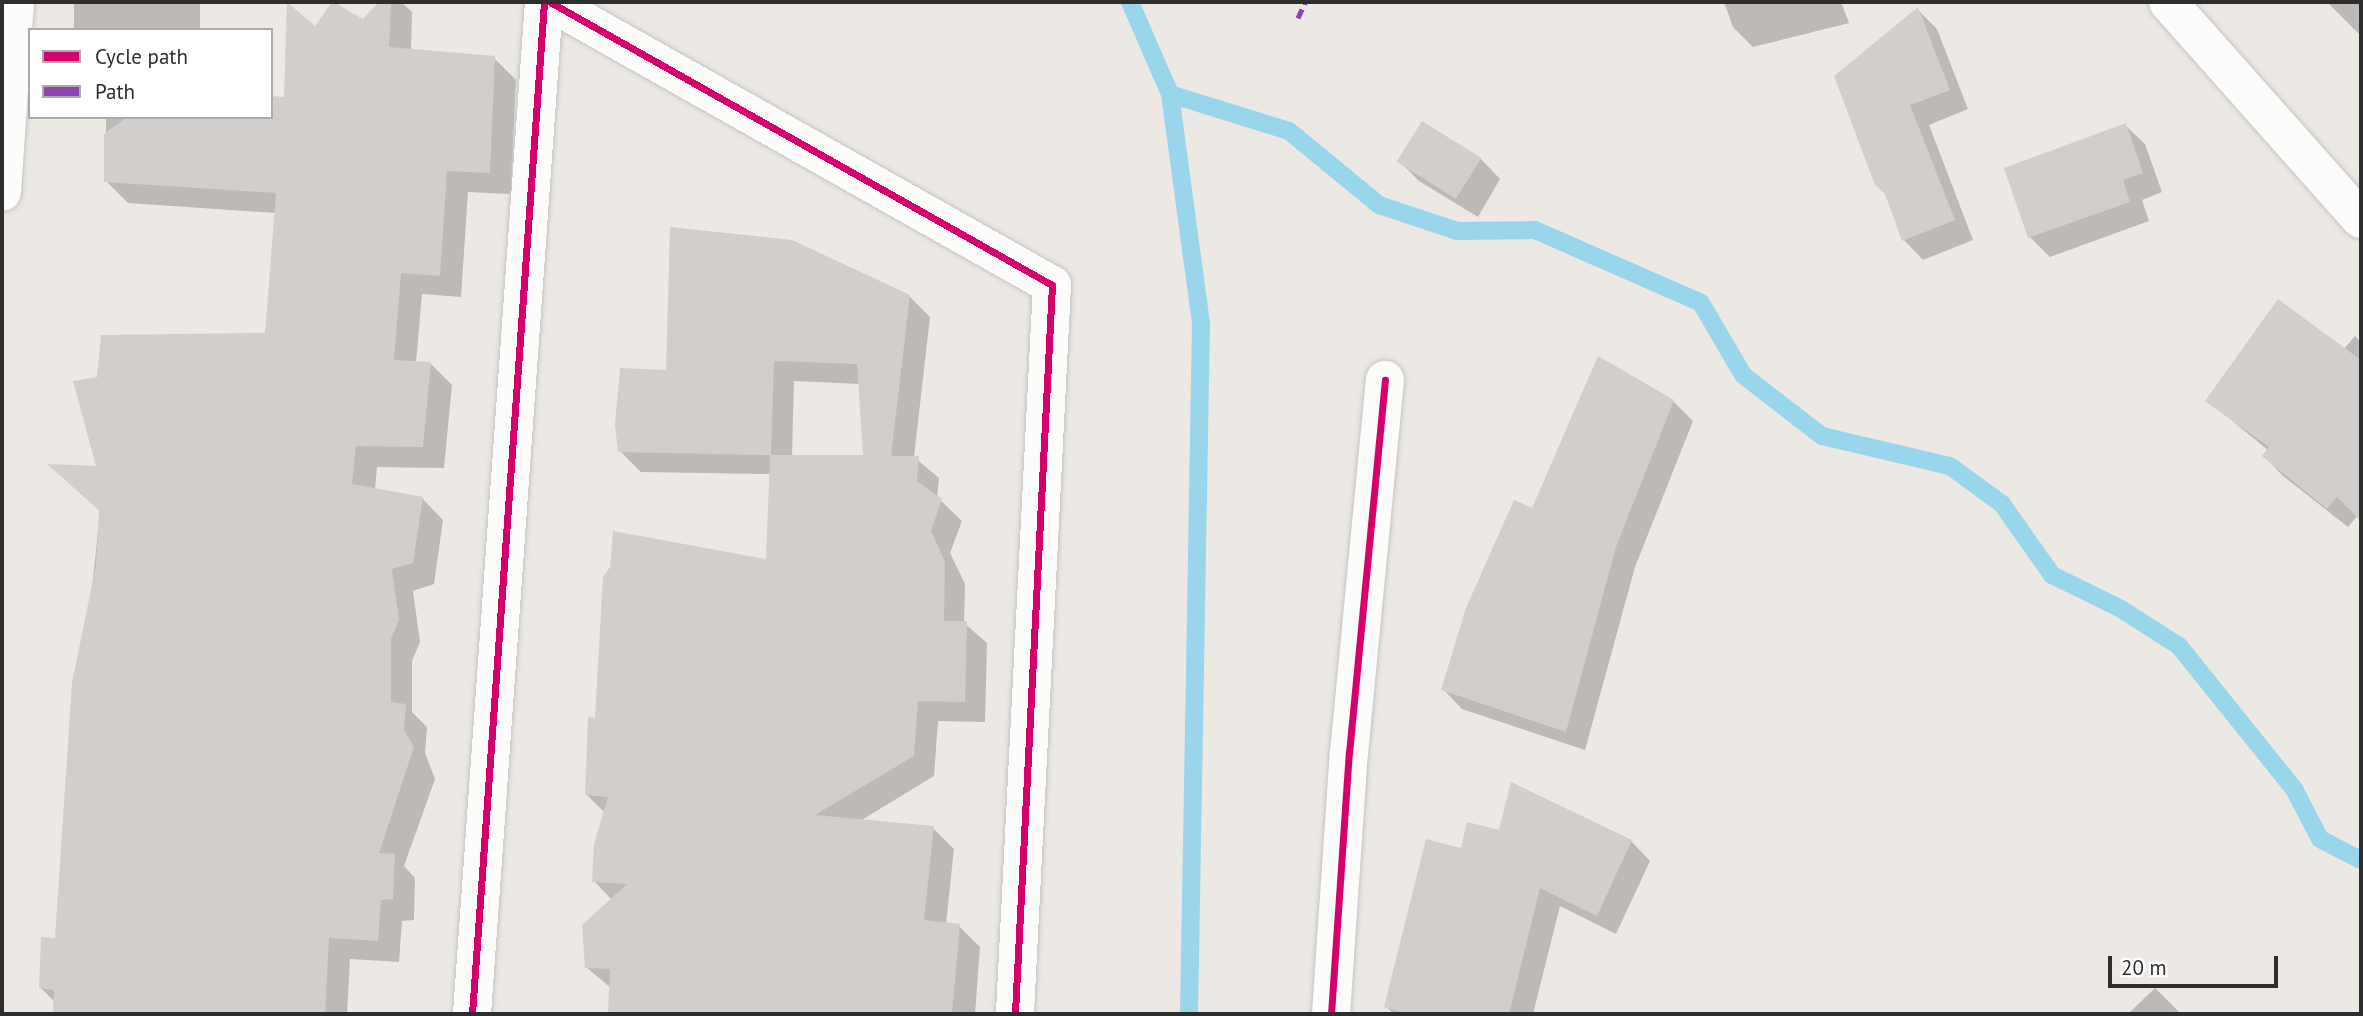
<!DOCTYPE html>
<html>
<head>
<meta charset="utf-8">
<style>
  body { margin:0 }
  #map { position:relative; width:2363px; height:1016px; overflow:hidden; background:#ece8e4; font-family:"PT Sans",sans-serif }
  div>[style] { position:absolute }
  [style*='--x'] { left:calc(var(--x)*1px); top:calc(var(--y)*1px); width:calc(var(--w)*1px); rotate:calc(var(--a)*1deg) }
  .shadow>* { inset:0; background:#0003; transform-origin:0 0 }
  .stream>* { height:18px; margin:-9px; padding:0 9px; transform-origin:9px; border-radius:9px; background:#99d6ec }
  .building>* { inset:0; background:#d1cecb; transform-origin:0 0 }
  .roads { filter:drop-shadow(0 0 2px #c5c4c5) drop-shadow(0 0 2px #c5c4c5) }
  .minor>* { height:38px; margin:-19px; padding:0 19px; transform-origin:19px; border-radius:19px; background:#fcfcfb }
  .quiet>* { height:5px; margin-top:-2.5px; transform-origin:0; background:repeating-linear-gradient(90deg,#8e44ad 0 10px,transparent 0 15px) }
  .cycleway>* { height:7px; margin:-3.5px; padding:0 3.5px; transform-origin:3.5px; border-radius:3.5px; background:#d6006c }
  span { translate:-50% -50%; white-space:nowrap; text-align:center; line-height:1.15; -webkit-text-stroke:5px #fff; paint-order:stroke }
  .frame { position:absolute; inset:0; border:4px solid #2e2e2e; pointer-events:none }
  .legend { position:absolute; left:28px; top:28px; width:245px; height:91px; box-sizing:border-box; background:#fff; border:2px solid #ababab; margin:0; padding:9px 12px; list-style:none; font-size:21px; color:#2e2e2e }
  .legend li { display:flex; align-items:center; gap:14px; height:35px }
  .legend b { width:35px; border:2px solid #ababab }
  .scale { position:absolute; left:2108px; top:956px; width:170px; height:32px; box-sizing:border-box; border:4px solid #2e2e2e; border-top:0; padding-left:9px; font-size:21px; line-height:24px; white-space:nowrap; color:#2e2e2e; -webkit-text-stroke:5px #fff; paint-order:stroke }
</style>
</head>
<body>
<div id="map">
  <div class="shadow">
    <div style="left:74px;top:2px;width:126px;height:28px"></div>
    <div style="clip-path:polygon(334px 2px,363px 21px,381px 2px,401px 2px,412px 12px,411px 51px,494px 58px,516px 80px,511px 194px,468px 192px,461px 297px,422px 294px,416px 363px,430px 363px,452px 385px,444px 468px,377px 467px,375px 490px,422px 498px,443px 520px,434px 584px,413px 591px,420px 642px,412px 661px,412px 712px,427px 727px,425px 753px,435px 779px,404px 866px,415px 878px,414px 920px,402px 921px,399px 962px,350px 959px,347px 1014px,57px 1014px,55px 1002px,41px 988px,56px 940px,100px 511px,71px 485px,267px 335px,276px 213px,128px 203px,106px 181px,106px 117px,271px 117px,286px 98px,315px 29px)"></div>
    <div style="clip-path:polygon(1724px 2px,1841px 2px,1849px 23px,1753px 47px,1733px 27px)"></div>
    <div style="clip-path:polygon(2327px 2px,2361px 2px,2361px 36px)"></div>
    <div style="clip-path:polygon(1918px 10px,1937px 29px,1968px 109px,1929px 125px,1973px 240px,1923px 260px,1904px 240px,1888px 195px)"></div>
    <div style="clip-path:polygon(2125px 125px,2145px 144px,2162px 192px,2142px 200px,2149px 221px,2050px 257px,2030px 237px,2006px 169px)"></div>
    <div style="clip-path:polygon(1481px 159px,1500px 179px,1478px 217px,1419px 181px,1399px 161px)"></div>
    <div style="clip-path:polygon(evenodd,909px 296px,930px 317px,914px 457px,939px 478px,937px 497px,962px 521px,950px 553px,965px 584px,964px 623px,987px 643px,985px 722px,938px 721px,934px 776px,860px 821px,933px 828px,954px 849px,946px 924px,959px 926px,980px 947px,975px 1014px,609px 1014px,611px 988px,586px 967px,612px 900px,594px 881px,605px 813px,587px 795px,597px 720px,767px 561px,771px 474px,641px 472px,620px 451px,667px 371px,909px 296px,794px 381px,860px 384px,865px 457px,792px 457px,794px 381px)"></div>
    <div style="clip-path:polygon(2355px 336px,2361px 342px,2361px 519px,2358px 515px,2348px 527px,2283px 476px,2264px 456px,2269px 451px,2207px 400px,2344px 349px)"></div>
    <div style="clip-path:polygon(1673px 401px,1693px 421px,1635px 567px,1585px 750px,1462px 709px,1443px 689px,1533px 510px)"></div>
    <div style="clip-path:polygon(1500px 832px,1631px 841px,1650px 861px,1616px 934px,1560px 906px,1533px 1014px,1394px 1014px,1386px 1007px,1462px 850px)"></div>
    <div style="clip-path:polygon(2155px 988px,2181px 1014px,2128px 1014px)"></div>
  </div>
  <div class="stream">
    <div style="--x:1130;--y:2;--w:100;--a:66.5"></div>
    <div style="--x:1170;--y:94;--w:230;--a:82.3"></div>
    <div style="--x:1201;--y:322;--w:692;--a:90.99"></div>
    <div style="--x:1170;--y:94;--w:125;--a:17.3"></div>
    <div style="--x:1289;--y:131;--w:117;--a:39.4"></div>
    <div style="--x:1379;--y:205;--w:82;--a:18.4"></div>
    <div style="--x:1457;--y:231;--w:78;--a:-0.7"></div>
    <div style="--x:1535;--y:230;--w:181;--a:23.7"></div>
    <div style="--x:1701;--y:303;--w:83;--a:59.7"></div>
    <div style="--x:1743;--y:375;--w:100;--a:37.7"></div>
    <div style="--x:1822;--y:436;--w:131;--a:13.2"></div>
    <div style="--x:1950;--y:466;--w:64;--a:36.2"></div>
    <div style="--x:2002;--y:504;--w:87;--a:54.8"></div>
    <div style="--x:2052;--y:575;--w:77;--a:26.2"></div>
    <div style="--x:2121;--y:609;--w:69;--a:32.5"></div>
    <div style="--x:2179;--y:646;--w:184;--a:51.2"></div>
    <div style="--x:2294;--y:789;--w:56;--a:62.5"></div>
    <div style="--x:2320;--y:839;--w:46;--a:27.1"></div>
  </div>
  <div class="building">
    <div style="clip-path:polygon(287px 2px,315px 26px,332px 2px,363px 19px,379px 2px,391px 2px,389px 47px,495px 56px,490px 173px,447px 171px,440px 276px,401px 273px,394px 360px,431px 362px,423px 447px,356px 446px,352px 484px,423px 497px,413px 563px,392px 569px,399px 620px,391px 639px,391px 702px,406px 704px,404px 730px,414px 747px,379px 853px,395px 854px,393px 899px,381px 900px,378px 941px,329px 938px,325px 1014px,53px 1014px,54px 990px,39px 988px,41px 937px,55px 938px,72px 683px,96px 565px,99px 510px,47px 464px,96px 466px,73px 381px,97px 377px,101px 335px,265px 333px,276px 193px,104px 182px,104px 134px,127px 117px,271px 117px,271px 96px,284px 97px)"></div>
    <div style="clip-path:polygon(1918px 7px,1950px 90px,1910px 105px,1955px 220px,1902px 241px,1885px 194px,1875px 185px,1834px 76px)"></div>
    <div style="left:1422px;top:121px;width:70px;height:48px;rotate:32deg"></div>
    <div style="clip-path:polygon(2126px 123px,2143px 173px,2123px 180px,2130px 202px,2028px 238px,2004px 168px)"></div>
    <div style="clip-path:polygon(evenodd,670px 227px,792px 240px,910px 295px,891px 456px,919px 456px,917px 481px,942px 499px,931px 531px,945px 562px,944px 621px,967px 621px,965px 702px,918px 701px,914px 756px,815px 815px,934px 826px,924px 920px,960px 924px,952px 1014px,608px 1014px,610px 969px,585px 968px,582px 925px,627px 884px,592px 882px,594px 844px,608px 797px,585px 795px,588px 717px,595px 718px,603px 577px,610px 567px,613px 531px,766px 559px,770px 455px,618px 452px,615px 425px,620px 368px,666px 370px,670px 227px,774px 361px,857px 364px,863px 455px,771px 455px,774px 361px)"></div>
    <div style="clip-path:polygon(2278px 299px,2361px 360px,2361px 521px,2337px 497px,2327px 509px,2262px 456px,2269px 447px,2205px 401px)"></div>
    <div style="clip-path:polygon(1598px 356px,1674px 400px,1616px 547px,1566px 732px,1441px 690px,1466px 608px,1514px 500px,1532px 508px)"></div>
    <div style="clip-path:polygon(1511px 782px,1632px 840px,1597px 916px,1540px 888px,1509px 1014px,1408px 1014px,1384px 1007px,1426px 839px,1461px 848px,1467px 822px,1499px 830px)"></div>
  </div>
  <div class="roads">
    <div class="minor">
      <div style="--x:550;--y:2;--w:576;--a:29.41"></div>
      <div style="--x:1052;--y:285;--w:730;--a:92.91"></div>
      <div style="--x:2168;--y:2;--w:290;--a:48.4"></div>
      <div style="--x:2;--y:192;--w:190;--a:-86.1"></div>
      <div style="--x:472;--y:1014;--w:1015;--a:-85.93"></div>
      <div style="--x:1331;--y:1014;--w:262;--a:-86.1"></div>
      <div style="--x:1349;--y:753;--w:375;--a:-84.5"></div>
    </div>
  </div>
  <div class="quiet">
    <div style="--x:1298;--y:18;--w:17;--a:-66"></div>
  </div>
  <div class="cycleway">
    <div style="--x:550;--y:2;--w:576;--a:29.41"></div>
    <div style="--x:1052;--y:285;--w:730;--a:92.91"></div>
    <div style="--x:472;--y:1014;--w:1015;--a:-85.93"></div>
    <div style="--x:1331;--y:1014;--w:262;--a:-86.1"></div>
    <div style="--x:1349;--y:753;--w:375;--a:-84.5"></div>
  </div>
  <div class="frame"></div>
  <ul class="legend">
  <li><b style="height:9px;background:#d6006c"></b>Cycle path</li>
  <li><b style="height:9px;background:#8e44ad"></b>Path</li>
  </ul>
  <div class="scale">20 m</div>
</div>
</body>
</html>
